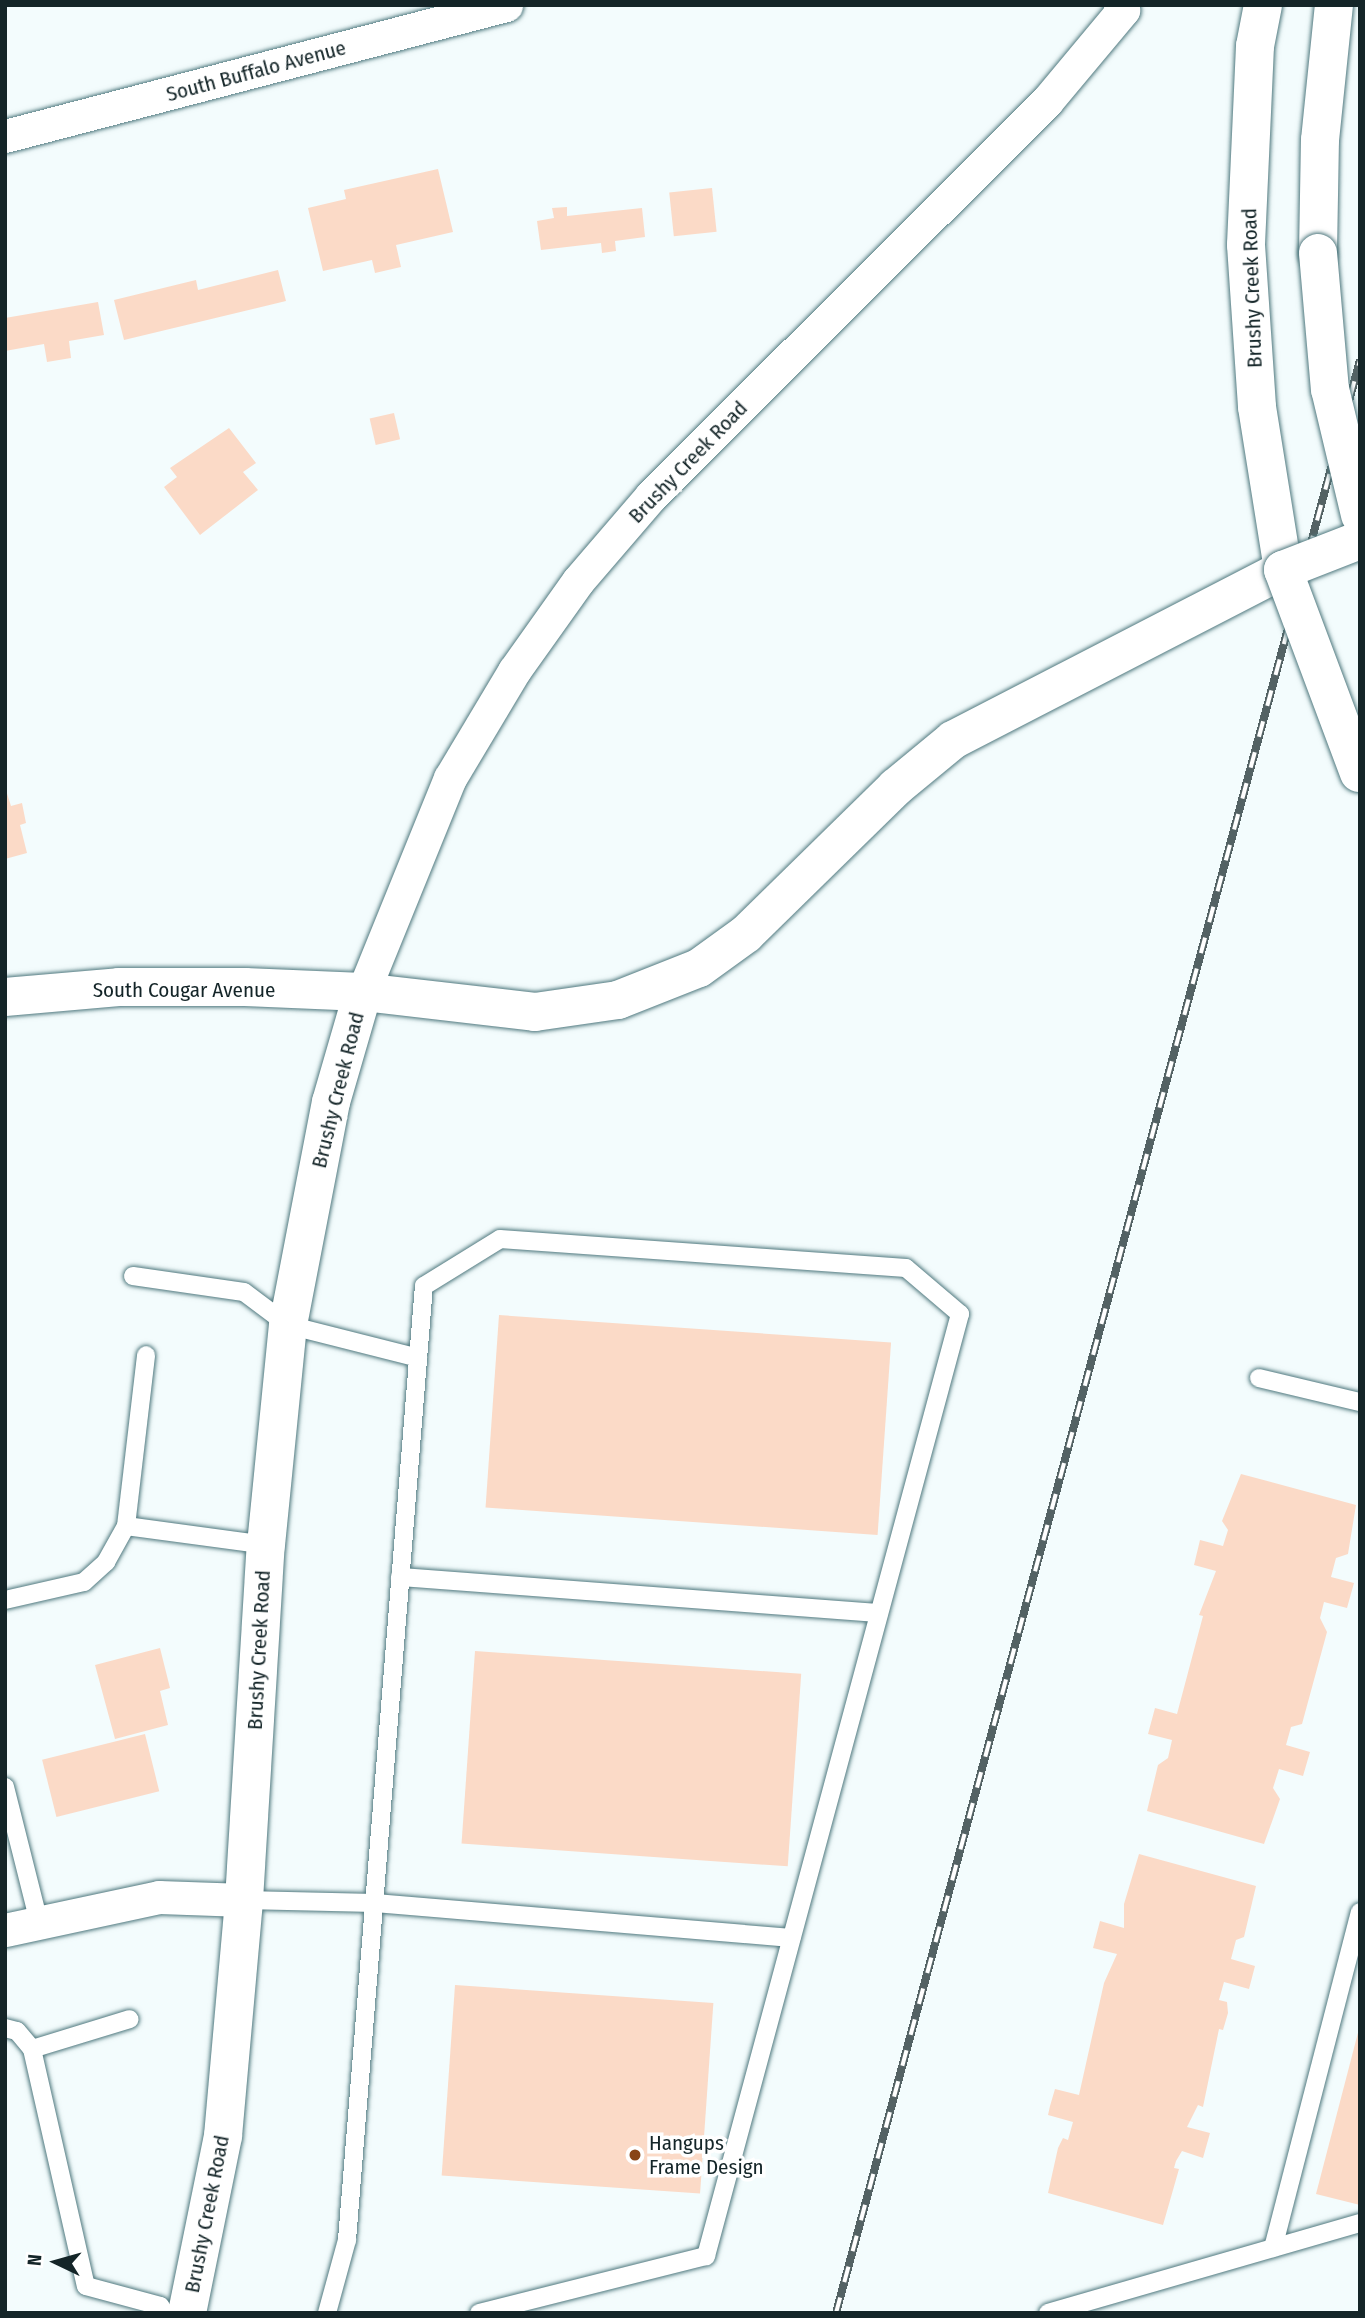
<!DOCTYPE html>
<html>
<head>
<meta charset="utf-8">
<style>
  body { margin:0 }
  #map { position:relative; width:1365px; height:2318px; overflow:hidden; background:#f3fcfd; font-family:"Fira Sans Condensed",sans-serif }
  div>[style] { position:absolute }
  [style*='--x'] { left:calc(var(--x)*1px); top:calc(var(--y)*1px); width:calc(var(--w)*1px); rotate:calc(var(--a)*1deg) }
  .building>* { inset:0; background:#fbdac7; transform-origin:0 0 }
  .roads { filter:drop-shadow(0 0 2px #50797f) drop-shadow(0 0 2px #50797f) }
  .service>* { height:18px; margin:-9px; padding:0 9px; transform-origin:9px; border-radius:9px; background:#fff }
  .minor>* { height:33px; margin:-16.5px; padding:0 16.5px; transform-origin:16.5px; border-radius:16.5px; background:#fff }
  .tertiary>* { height:38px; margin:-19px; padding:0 19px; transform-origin:19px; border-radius:19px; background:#fff }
  .secondary>* { height:38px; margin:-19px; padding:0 19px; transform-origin:19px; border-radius:19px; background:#fff }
  .rail>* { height:8px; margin-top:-4px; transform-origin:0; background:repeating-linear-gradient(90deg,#fff 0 16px,#536264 0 32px); box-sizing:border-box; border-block:2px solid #536264 }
  .bridges { filter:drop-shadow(0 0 2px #50797f) drop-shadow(0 0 2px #50797f) }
  .secondary-bridge>* { height:38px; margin:-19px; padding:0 19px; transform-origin:19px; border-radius:19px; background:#fff }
  .dots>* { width:19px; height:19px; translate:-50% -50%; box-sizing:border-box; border:4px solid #fff; border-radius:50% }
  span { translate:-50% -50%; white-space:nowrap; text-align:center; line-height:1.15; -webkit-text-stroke:7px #fff; paint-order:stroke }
  .street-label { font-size:21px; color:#142528 }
  .poi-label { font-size:21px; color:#142528 }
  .left { translate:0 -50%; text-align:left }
  .frame { position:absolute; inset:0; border:7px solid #142528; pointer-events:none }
  .north { position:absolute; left:21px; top:2227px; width:70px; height:70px; -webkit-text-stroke:5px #fff; paint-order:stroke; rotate:275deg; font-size:19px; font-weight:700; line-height:28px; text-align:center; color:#142528 }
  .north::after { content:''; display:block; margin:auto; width:24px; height:32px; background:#142528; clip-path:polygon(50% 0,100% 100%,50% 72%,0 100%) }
</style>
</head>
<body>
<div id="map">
  <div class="building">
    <div style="clip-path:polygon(438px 169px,453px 232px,396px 245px,401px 267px,375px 273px,372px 260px,323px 271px,308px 208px,346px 199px,344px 190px)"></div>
    <div style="left:712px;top:188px;width:44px;height:43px;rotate:84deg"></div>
    <div style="clip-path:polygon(567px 207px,567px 216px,642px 208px,645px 237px,615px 241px,616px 251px,602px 253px,601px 243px,541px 250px,537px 221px,554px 218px,552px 208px)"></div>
    <div style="clip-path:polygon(278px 270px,286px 301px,124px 340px,114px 300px,196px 280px,198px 290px)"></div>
    <div style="clip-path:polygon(98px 302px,104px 335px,69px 341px,71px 358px,47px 362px,44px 344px,5px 351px,5px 318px)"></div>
    <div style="left:394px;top:413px;width:27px;height:25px;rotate:77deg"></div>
    <div style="clip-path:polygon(229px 428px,256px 463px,243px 472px,258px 490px,200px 535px,164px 487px,177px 477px,170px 468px)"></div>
    <div style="clip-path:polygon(5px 787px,11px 806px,22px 803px,26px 823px,20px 825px,27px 853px,5px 859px)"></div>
    <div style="left:499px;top:1315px;width:393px;height:193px;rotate:4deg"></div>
    <div style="clip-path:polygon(1241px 1474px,1356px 1505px,1348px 1554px,1336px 1558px,1331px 1577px,1354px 1583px,1347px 1608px,1324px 1602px,1320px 1618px,1327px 1632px,1302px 1724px,1291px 1727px,1286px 1745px,1310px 1752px,1303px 1776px,1279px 1769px,1273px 1788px,1280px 1799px,1264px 1844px,1147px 1811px,1158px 1765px,1168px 1758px,1172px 1740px,1148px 1734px,1155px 1708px,1177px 1714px,1203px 1616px,1199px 1615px,1216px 1571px,1194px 1565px,1200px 1540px,1223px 1546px,1228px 1530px,1222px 1521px)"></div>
    <div style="clip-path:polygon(160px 1648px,170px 1688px,160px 1691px,168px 1725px,115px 1739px,95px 1665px)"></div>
    <div style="left:475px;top:1651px;width:327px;height:193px;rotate:4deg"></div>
    <div style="left:145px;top:1734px;width:59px;height:106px;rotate:76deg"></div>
    <div style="clip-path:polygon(1139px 1854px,1256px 1886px,1244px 1937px,1236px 1940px,1231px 1959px,1255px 1966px,1249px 1989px,1224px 1982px,1219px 2000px,1227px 2002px,1228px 2013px,1223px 2030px,1219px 2029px,1203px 2107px,1198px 2105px,1187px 2127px,1210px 2133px,1203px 2158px,1182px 2151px,1176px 2161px,1174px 2168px,1179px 2169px,1163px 2225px,1048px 2193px,1058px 2148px,1063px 2138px,1068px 2140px,1073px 2122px,1048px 2115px,1050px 2106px,1055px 2089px,1079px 2095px,1104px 1983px,1117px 1954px,1093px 1948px,1100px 1921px,1124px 1928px,1124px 1904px)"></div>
    <div style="left:455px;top:1985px;width:259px;height:191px;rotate:4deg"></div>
    <div style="clip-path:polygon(1360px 2025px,1360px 2205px,1316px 2194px)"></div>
  </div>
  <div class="roads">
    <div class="service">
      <div style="--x:133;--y:1276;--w:112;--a:8.2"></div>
      <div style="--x:244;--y:1292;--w:55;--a:36.9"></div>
      <div style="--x:288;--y:1325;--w:134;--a:14.2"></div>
      <div style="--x:1259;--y:1378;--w:104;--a:13.4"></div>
      <div style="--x:126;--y:1526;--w:172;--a:-83.3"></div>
      <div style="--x:400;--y:1577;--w:480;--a:4.3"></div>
      <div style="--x:5;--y:1600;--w:81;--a:-12.8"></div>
      <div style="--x:84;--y:1582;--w:30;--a:-42"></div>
      <div style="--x:106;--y:1562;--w:41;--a:-60.9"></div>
      <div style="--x:126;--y:1526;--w:141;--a:7.7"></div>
      <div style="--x:5;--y:1787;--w:139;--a:75.9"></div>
      <div style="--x:244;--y:1900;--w:131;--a:1.3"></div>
      <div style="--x:375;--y:1903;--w:418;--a:4.8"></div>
      <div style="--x:5;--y:2028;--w:12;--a:14"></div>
      <div style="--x:17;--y:2031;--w:23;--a:50"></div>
      <div style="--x:32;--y:2049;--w:243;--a:77.2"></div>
      <div style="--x:86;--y:2286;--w:77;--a:15.1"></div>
      <div style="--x:160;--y:2306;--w:9;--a:54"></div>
      <div style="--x:32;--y:2049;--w:102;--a:-17"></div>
      <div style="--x:1273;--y:2248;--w:347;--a:-75.5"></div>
      <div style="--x:327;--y:2313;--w:76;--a:-74.7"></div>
      <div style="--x:347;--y:2240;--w:957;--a:-85.39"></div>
      <div style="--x:424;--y:1286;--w:89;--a:-31.7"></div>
      <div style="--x:500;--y:1239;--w:407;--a:4.1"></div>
      <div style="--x:906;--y:1268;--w:71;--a:40.4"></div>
      <div style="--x:960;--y:1314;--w:976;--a:105.09"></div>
      <div style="--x:706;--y:2256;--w:234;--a:165.9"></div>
      <div style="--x:1048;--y:2313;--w:325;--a:-16.1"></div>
    </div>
    <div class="minor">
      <div style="--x:5;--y:136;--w:518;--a:-14.65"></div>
      <div style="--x:363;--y:992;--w:231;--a:-67.9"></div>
      <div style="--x:450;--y:778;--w:125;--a:-59.1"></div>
      <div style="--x:514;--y:671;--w:110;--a:-54.6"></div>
      <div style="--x:578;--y:581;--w:112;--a:-49.3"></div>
      <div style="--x:651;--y:496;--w:559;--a:-44.93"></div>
      <div style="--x:1047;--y:101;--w:119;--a:-50.1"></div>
      <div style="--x:1123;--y:10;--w:6;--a:-121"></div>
      <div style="--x:5;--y:1930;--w:157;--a:-12.1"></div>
      <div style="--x:159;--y:1897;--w:85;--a:2"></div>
    </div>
    <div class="tertiary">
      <div style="--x:5;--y:997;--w:114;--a:-5"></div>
      <div style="--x:119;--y:987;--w:126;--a:0"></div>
      <div style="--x:245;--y:987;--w:118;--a:2.4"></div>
      <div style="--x:363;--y:992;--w:173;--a:6.6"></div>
      <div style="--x:535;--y:1012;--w:84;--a:-8.2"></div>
      <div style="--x:618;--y:1000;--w:87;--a:-21.6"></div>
      <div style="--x:699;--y:968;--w:58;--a:-35.9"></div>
      <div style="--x:746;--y:934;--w:210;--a:-44.4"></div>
      <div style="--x:896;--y:787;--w:74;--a:-39.5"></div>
      <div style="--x:953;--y:740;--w:371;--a:-27.3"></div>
      <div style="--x:187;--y:2313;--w:181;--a:-78.5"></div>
      <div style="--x:223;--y:2136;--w:237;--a:-84.9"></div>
      <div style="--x:244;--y:1900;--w:356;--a:-86.5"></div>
      <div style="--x:266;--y:1545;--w:221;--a:-84.3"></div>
      <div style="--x:288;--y:1325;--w:227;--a:-79.1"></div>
      <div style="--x:331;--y:1102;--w:115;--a:-73.8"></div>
    </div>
    <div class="secondary">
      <div style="--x:1263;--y:5;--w:42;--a:101"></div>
      <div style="--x:1255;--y:46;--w:199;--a:92.6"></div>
      <div style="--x:1246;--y:245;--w:162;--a:86.1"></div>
      <div style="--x:1257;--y:407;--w:165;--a:80.9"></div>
      <div style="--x:1318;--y:253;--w:113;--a:-89"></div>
      <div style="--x:1320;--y:140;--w:136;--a:-84.1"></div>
    </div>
  </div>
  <div class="rail">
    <div style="--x:836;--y:2313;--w:2022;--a:-74.98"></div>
  </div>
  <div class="bridges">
    <div class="secondary-bridge">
      <div style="--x:1318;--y:253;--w:137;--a:85"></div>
      <div style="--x:1330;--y:389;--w:130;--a:76.6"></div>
      <div style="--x:1359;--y:773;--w:217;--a:-110.5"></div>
      <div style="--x:1283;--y:570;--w:83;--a:-21.3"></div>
    </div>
  </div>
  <div class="dots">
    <div style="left:635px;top:2155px;background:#884416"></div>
  </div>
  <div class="street-label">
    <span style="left:256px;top:71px;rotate:-15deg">South Buffalo Avenue</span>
    <span style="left:1252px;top:288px;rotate:-92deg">Brushy Creek Road</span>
    <span style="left:688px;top:462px;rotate:-46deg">Brushy Creek Road</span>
    <span style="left:184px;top:990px">South Cougar Avenue</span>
    <span style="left:338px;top:1090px;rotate:-76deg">Brushy Creek Road</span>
    <span style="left:259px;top:1650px;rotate:-87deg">Brushy Creek Road</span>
    <span style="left:207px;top:2214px;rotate:-79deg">Brushy Creek Road</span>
  </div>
  <div class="poi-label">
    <span class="left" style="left:649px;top:2155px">Hangups<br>Frame Design</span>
  </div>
  <div class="frame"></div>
  <div class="north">N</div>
</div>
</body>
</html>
